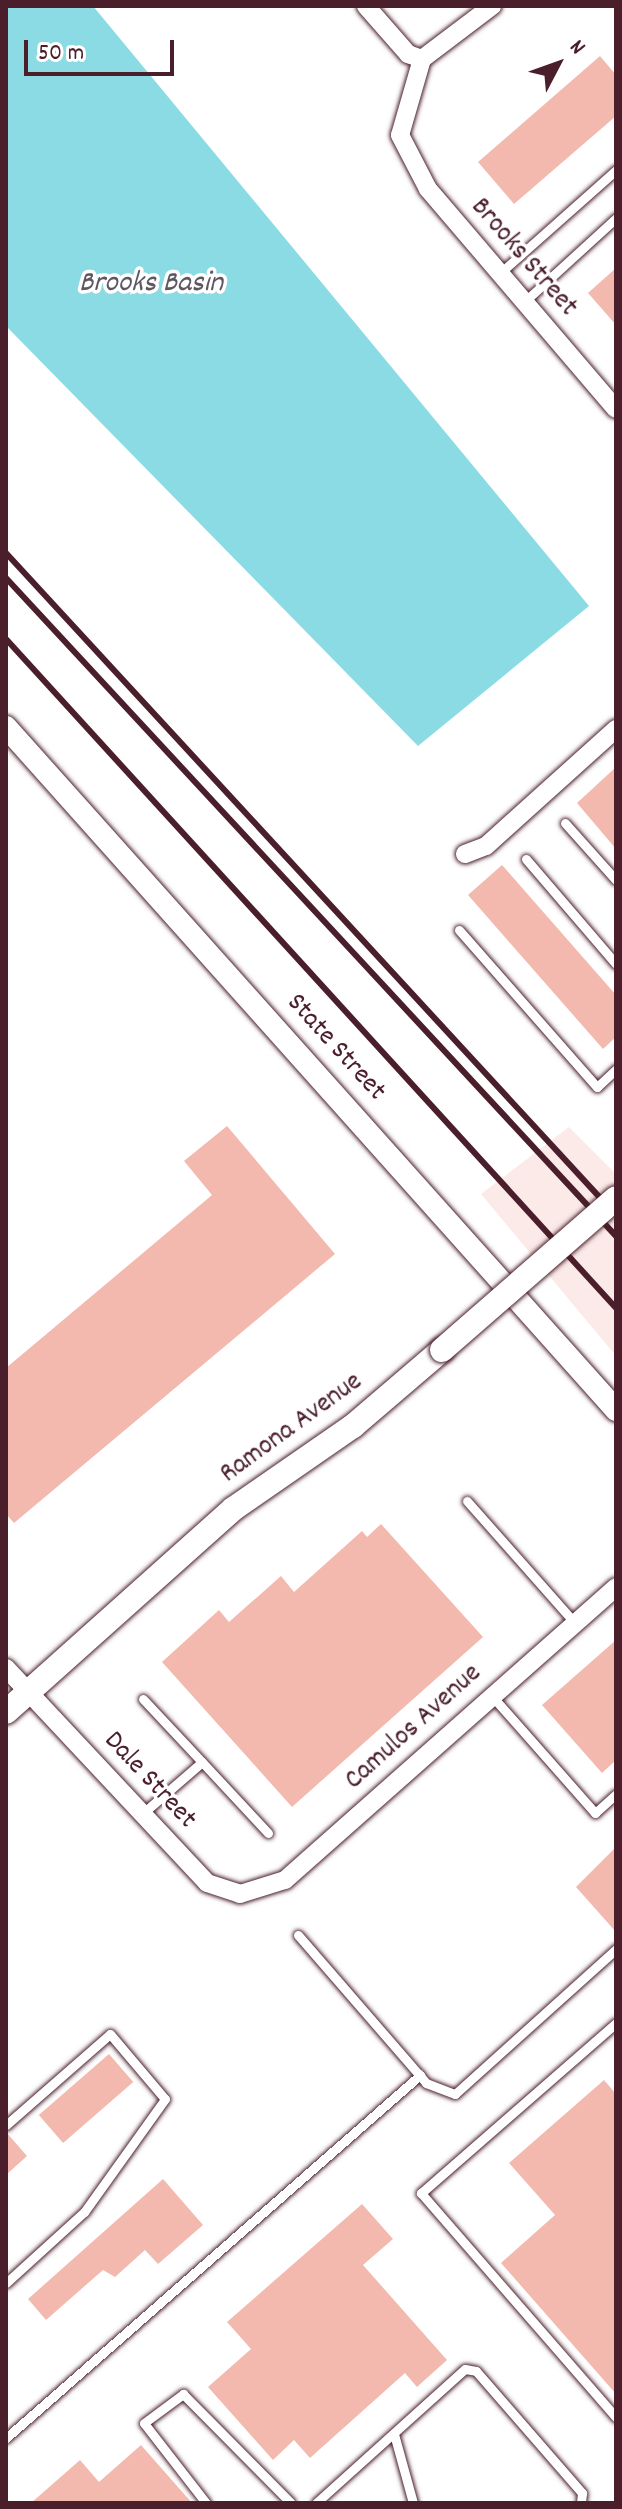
<!DOCTYPE html>
<html>
<head>
<meta charset="utf-8">
<style>
  body { margin:0 }
  #map { position:relative; width:622px; height:2509px; overflow:hidden; background:#fff; font-family:Dekko,sans-serif }
  div>[style] { position:absolute }
  [style*='--x'] { left:calc(var(--x)*1px); top:calc(var(--y)*1px); width:calc(var(--w)*1px); rotate:calc(var(--a)*1deg) }
  .built>* { inset:0; background:#fbeae7 }
  .water>* { inset:0; background:#8adbe4 }
  .building>* { inset:0; background:#f3b9af; transform-origin:0 0 }
  .roads { filter:drop-shadow(0 0 2px #4a1f2b) drop-shadow(0 0 2px #4a1f2b) }
  .service>* { height:9px; margin:-4.5px; padding:0 4.5px; transform-origin:4.5px; border-radius:4.5px; background:#fff }
  .minor>* { height:18px; margin:-9px; padding:0 9px; transform-origin:9px; border-radius:9px; background:#fff }
  .tertiary>* { height:22px; margin:-11px; padding:0 11px; transform-origin:11px; border-radius:11px; background:#fff }
  .secondary>* { height:24px; margin:-12px; padding:0 12px; transform-origin:12px; border-radius:12px; background:#fff }
  .rail>* { height:6px; margin:-3px; padding:0 3px; transform-origin:3px; border-radius:3px; background:#4a1f2b }
  .bridges { filter:drop-shadow(0 0 2px #4a1f2b) drop-shadow(0 0 2px #4a1f2b) }
  .secondary-bridge>* { height:24px; margin:-12px; padding:0 12px; transform-origin:12px; border-radius:12px; background:#fff }
  span { translate:-50% -50%; white-space:nowrap; text-align:center; line-height:1.15; -webkit-text-stroke:7px #fff; paint-order:stroke }
  .street-label { font-size:28px; color:#4a1f2b }
  .water-label { font-size:30px; color:#5d5762; font-style:italic }
  .frame { position:absolute; inset:0; border:8px solid #4a1f2b; pointer-events:none }
  .north { position:absolute; left:518px; top:24px; width:80px; height:80px; -webkit-text-stroke:6px #fff; paint-order:stroke; rotate:49deg; font-size:22px; font-weight:700; line-height:32px; text-align:center; color:#4a1f2b }
  .north::after { content:''; display:block; margin:auto; width:28px; height:36px; background:#4a1f2b; clip-path:polygon(50% 0,100% 100%,50% 72%,0 100%) }
  .scale { position:absolute; left:24px; top:40px; width:150px; height:36px; box-sizing:border-box; border:4px solid #4a1f2b; border-top:0; padding-left:10px; font-size:24px; line-height:28px; white-space:nowrap; color:#4a1f2b; -webkit-text-stroke:6px #fff; paint-order:stroke }
</style>
</head>
<body>
<div id="map">
  <div class="built">
    <div style="clip-path:polygon(569px 1127px,616px 1174px,616px 1356px,481px 1194px)"></div>
  </div>
  <div class="water">
    <div style="clip-path:polygon(6px 6px,93px 6px,589px 606px,418px 746px,6px 326px)"></div>
  </div>
  <div class="building">
    <div style="clip-path:polygon(600px 56px,616px 75px,616px 116px,514px 204px,478px 162px)"></div>
    <div style="clip-path:polygon(616px 268px,616px 325px,588px 293px)"></div>
    <div style="clip-path:polygon(616px 767px,616px 849px,577px 803px)"></div>
    <div style="clip-path:polygon(502px 865px,616px 995px,616px 1037px,603px 1049px,468px 895px)"></div>
    <div style="clip-path:polygon(227px 1126px,335px 1254px,14px 1523px,6px 1514px,6px 1368px,212px 1195px,184px 1161px)"></div>
    <div style="clip-path:polygon(381px 1524px,483px 1637px,292px 1807px,162px 1662px,219px 1610px,229px 1622px,281px 1576px,294px 1592px,362px 1531px,367px 1537px)"></div>
    <div style="clip-path:polygon(616px 1640px,616px 1760px,602px 1773px,542px 1705px)"></div>
    <div style="clip-path:polygon(616px 1847px,616px 1932px,576px 1887px)"></div>
    <div style="left:109px;top:2054px;width:37px;height:93px;rotate:49deg"></div>
    <div style="clip-path:polygon(604px 2080px,616px 2094px,616px 2394px,501px 2263px,555px 2215px,509px 2163px)"></div>
    <div style="clip-path:polygon(6px 2132px,27px 2156px,6px 2175px)"></div>
    <div style="clip-path:polygon(163px 2179px,203px 2225px,158px 2264px,145px 2250px,115px 2277px,103px 2270px,46px 2320px,28px 2299px)"></div>
    <div style="clip-path:polygon(362px 2204px,393px 2239px,363px 2265px,447px 2360px,417px 2387px,405px 2373px,310px 2458px,294px 2440px,273px 2460px,208px 2387px,251px 2349px,227px 2322px)"></div>
    <div style="clip-path:polygon(141px 2445px,192px 2503px,31px 2503px,80px 2460px,99px 2482px)"></div>
  </div>
  <div class="roads">
    <div class="service">
      <div style="--x:500;--y:273;--w:155;--a:-41.6"></div>
      <div style="--x:524;--y:302;--w:125;--a:-42.4"></div>
      <div style="--x:565;--y:823;--w:76;--a:48.2"></div>
      <div style="--x:526;--y:859;--w:138;--a:49.4"></div>
      <div style="--x:459;--y:930;--w:209;--a:48.7"></div>
      <div style="--x:597;--y:1087;--w:26;--a:-43"></div>
      <div style="--x:467;--y:1501;--w:163;--a:48.5"></div>
      <div style="--x:492;--y:1696;--w:156;--a:48.6"></div>
      <div style="--x:595;--y:1813;--w:28;--a:-42"></div>
      <div style="--x:143;--y:1699;--w:86;--a:46.9"></div>
      <div style="--x:142;--y:1814;--w:79;--a:-40.9"></div>
      <div style="--x:202;--y:1762;--w:97;--a:47.1"></div>
      <div style="--x:298;--y:1935;--w:196;--a:49.1"></div>
      <div style="--x:426;--y:2083;--w:31;--a:21"></div>
      <div style="--x:455;--y:2094;--w:217;--a:-42"></div>
      <div style="--x:616;--y:2023;--w:259;--a:138.9"></div>
      <div style="--x:421;--y:2193;--w:297;--a:49"></div>
      <div style="--x:6;--y:2125;--w:138;--a:-41.2"></div>
      <div style="--x:110;--y:2034;--w:85;--a:49.8"></div>
      <div style="--x:165;--y:2099;--w:139;--a:125.6"></div>
      <div style="--x:84;--y:2212;--w:105;--a:137.7"></div>
      <div style="--x:394;--y:2434;--w:72;--a:74.6"></div>
      <div style="--x:6;--y:2438;--w:551;--a:-41.24"></div>
      <div style="--x:206;--y:2503;--w:101;--a:-127.8"></div>
      <div style="--x:144;--y:2423;--w:49;--a:-36.6"></div>
      <div style="--x:183;--y:2394;--w:153;--a:45.3"></div>
      <div style="--x:316;--y:2503;--w:200;--a:-42"></div>
      <div style="--x:465;--y:2369;--w:11;--a:10"></div>
      <div style="--x:476;--y:2371;--w:162;--a:49"></div>
      <div style="--x:582;--y:2493;--w:10;--a:96"></div>
    </div>
    <div class="minor">
      <div style="--x:366;--y:6;--w:64;--a:48.8"></div>
      <div style="--x:408;--y:54;--w:15;--a:20"></div>
      <div style="--x:422;--y:59;--w:79;--a:106.1"></div>
      <div style="--x:400;--y:135;--w:61;--a:62.6"></div>
      <div style="--x:428;--y:189;--w:289;--a:49.5"></div>
      <div style="--x:422;--y:59;--w:88;--a:-37.1"></div>
      <div style="--x:465;--y:854;--w:22;--a:-21"></div>
      <div style="--x:486;--y:846;--w:175;--a:-42"></div>
      <div style="--x:6;--y:1668;--w:294;--a:46.9"></div>
      <div style="--x:207;--y:1883;--w:35;--a:18"></div>
      <div style="--x:240;--y:1894;--w:47;--a:-17.3"></div>
      <div style="--x:285;--y:1880;--w:442;--a:-41.5"></div>
    </div>
    <div class="tertiary">
      <div style="--x:6;--y:727;--w:916;--a:48.23"></div>
    </div>
    <div class="secondary">
      <div style="--x:6;--y:1712;--w:305;--a:-41.8"></div>
      <div style="--x:233;--y:1509;--w:146;--a:-34.7"></div>
      <div style="--x:353;--y:1426;--w:117;--a:-40.5"></div>
    </div>
  </div>
  <div class="rail">
    <div style="--x:6;--y:553;--w:900;--a:47.34"></div>
    <div style="--x:6;--y:578;--w:897;--a:47.17"></div>
    <div style="--x:6;--y:639;--w:905;--a:47.64"></div>
  </div>
  <div class="bridges">
    <div class="secondary-bridge">
      <div style="--x:442;--y:1350;--w:231;--a:-41.1"></div>
    </div>
  </div>
  <div class="street-label">
    <span style="left:523px;top:258px;rotate:49deg">Brooks Street</span>
    <span style="left:335px;top:1048px;rotate:48deg">State Street</span>
    <span style="left:292px;top:1429px;rotate:-36deg">Ramona Avenue</span>
    <span style="left:414px;top:1728px;rotate:-42deg">Camulos Avenue</span>
    <span style="left:149px;top:1781px;rotate:47deg">Dale Street</span>
  </div>
  <div class="water-label">
    <span style="left:151px;top:285px">Brooks Basin</span>
  </div>
  <div class="frame"></div>
  <div class="north">N</div>
  <div class="scale">50 m</div>
</div>
</body>
</html>
